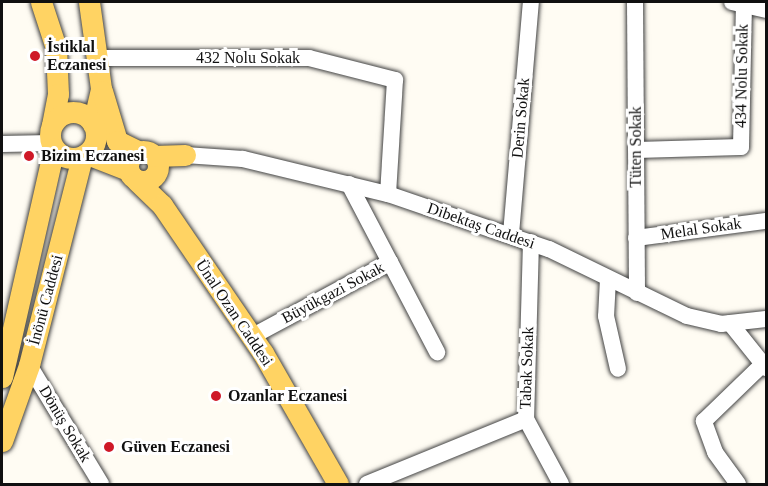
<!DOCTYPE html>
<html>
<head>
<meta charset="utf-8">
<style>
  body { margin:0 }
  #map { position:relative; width:768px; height:486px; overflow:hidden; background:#fffcf3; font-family:"Times New Roman",serif }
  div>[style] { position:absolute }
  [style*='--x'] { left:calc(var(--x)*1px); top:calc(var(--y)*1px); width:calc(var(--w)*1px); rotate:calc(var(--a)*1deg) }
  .roads { filter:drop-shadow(0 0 2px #434343) drop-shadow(0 0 2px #434343) }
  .minor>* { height:16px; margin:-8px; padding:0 8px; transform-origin:8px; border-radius:8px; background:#fff }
  .major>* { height:21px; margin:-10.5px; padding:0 10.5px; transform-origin:10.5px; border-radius:10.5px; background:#ffd363 }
  .major>.ring { margin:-10.5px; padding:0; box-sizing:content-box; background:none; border:21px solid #ffd363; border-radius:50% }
  .dots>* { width:16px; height:16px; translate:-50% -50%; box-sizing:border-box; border:3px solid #fff; border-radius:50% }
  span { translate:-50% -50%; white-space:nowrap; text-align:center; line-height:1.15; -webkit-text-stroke:6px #fff; paint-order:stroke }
  .poi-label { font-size:16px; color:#101010; font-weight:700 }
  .left { translate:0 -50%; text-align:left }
  .street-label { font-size:16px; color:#101010 }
  .frame { position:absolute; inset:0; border:3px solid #101010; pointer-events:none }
</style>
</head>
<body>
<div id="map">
  <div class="roads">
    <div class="minor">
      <div style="--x:635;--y:2;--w:291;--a:89.6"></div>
      <div style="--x:732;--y:2;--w:35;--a:13"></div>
      <div style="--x:99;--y:58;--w:210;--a:0"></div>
      <div style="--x:309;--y:58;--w:89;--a:14.3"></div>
      <div style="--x:395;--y:80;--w:114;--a:93.5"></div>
      <div style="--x:2;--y:144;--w:49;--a:-1.2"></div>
      <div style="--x:636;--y:150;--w:105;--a:-1.6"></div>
      <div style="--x:741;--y:147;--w:143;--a:-88.8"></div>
      <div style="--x:185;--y:155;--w:58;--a:3.9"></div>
      <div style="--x:243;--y:159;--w:149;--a:13.6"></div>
      <div style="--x:388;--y:194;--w:170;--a:18.9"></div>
      <div style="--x:549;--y:249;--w:153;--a:25.9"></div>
      <div style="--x:687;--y:316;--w:35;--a:13"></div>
      <div style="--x:721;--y:324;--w:45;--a:-6.3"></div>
      <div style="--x:349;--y:184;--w:88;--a:62.3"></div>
      <div style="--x:511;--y:234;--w:233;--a:-85.1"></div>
      <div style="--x:636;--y:238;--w:131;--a:-7.5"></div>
      <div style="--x:531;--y:242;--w:177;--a:91.6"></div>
      <div style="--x:526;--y:419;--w:74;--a:61.7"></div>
      <div style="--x:608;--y:279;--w:37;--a:93"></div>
      <div style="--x:606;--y:316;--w:54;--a:77.2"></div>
      <div style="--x:730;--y:323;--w:58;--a:51.3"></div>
      <div style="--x:251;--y:337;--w:158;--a:-28.3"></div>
      <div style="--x:390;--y:262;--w:102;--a:62.4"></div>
      <div style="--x:29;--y:365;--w:139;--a:58.8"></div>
      <div style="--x:367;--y:484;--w:172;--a:-22.2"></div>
      <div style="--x:738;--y:484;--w:39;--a:-126"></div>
      <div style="--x:715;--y:452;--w:33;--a:-110"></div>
      <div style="--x:704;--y:421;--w:82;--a:-44"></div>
    </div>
    <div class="major">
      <div style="--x:41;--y:2;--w:48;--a:71.9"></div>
      <div style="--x:56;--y:48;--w:46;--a:87.5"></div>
      <div style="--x:58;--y:94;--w:31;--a:101"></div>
      <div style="--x:89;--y:2;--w:88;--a:82.1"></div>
      <div style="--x:101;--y:89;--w:36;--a:103"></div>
      <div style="--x:102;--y:91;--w:52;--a:73.3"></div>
      <div style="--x:117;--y:141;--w:25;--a:26"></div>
      <div class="ring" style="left:50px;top:112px;width:25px;height:25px"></div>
      <div class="ring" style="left:128px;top:151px;width:9px;height:9px"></div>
      <div style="--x:87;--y:154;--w:44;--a:21.3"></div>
      <div style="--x:154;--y:156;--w:31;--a:-2"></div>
      <div style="--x:137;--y:181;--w:35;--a:44"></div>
      <div style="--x:162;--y:205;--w:179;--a:55.7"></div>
      <div style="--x:263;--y:353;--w:151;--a:60.2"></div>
      <div style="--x:2;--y:377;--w:234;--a:-77.2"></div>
      <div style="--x:2;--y:441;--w:81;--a:-70.4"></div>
      <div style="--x:29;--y:365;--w:215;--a:-75.7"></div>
    </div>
  </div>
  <div class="dots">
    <div style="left:35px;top:56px;background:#cf1928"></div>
    <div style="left:29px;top:156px;background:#cf1928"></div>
    <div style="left:216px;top:396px;background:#cf1928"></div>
    <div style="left:109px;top:447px;background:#cf1928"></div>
  </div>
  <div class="poi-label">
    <span class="left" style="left:47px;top:56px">İstiklal<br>Eczanesi</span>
    <span class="left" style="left:41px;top:156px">Bizim Eczanesi</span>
    <span class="left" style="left:228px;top:396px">Ozanlar Eczanesi</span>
    <span class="left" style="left:121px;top:447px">Güven Eczanesi</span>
  </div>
  <div class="street-label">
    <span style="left:248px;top:58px">432 Nolu Sokak</span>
    <span style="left:742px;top:76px;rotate:-89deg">434 Nolu Sokak</span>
    <span style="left:521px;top:118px;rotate:-85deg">Derin Sokak</span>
    <span style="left:636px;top:147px;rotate:-90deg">Tüten Sokak</span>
    <span style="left:481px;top:226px;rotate:19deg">Dibektaş Caddesi</span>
    <span style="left:701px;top:229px;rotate:-8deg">Melal Sokak</span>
    <span style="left:333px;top:293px;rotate:-28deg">Büyükgazi Sokak</span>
    <span style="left:46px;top:300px;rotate:-75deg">İnönü Caddesi</span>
    <span style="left:234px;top:313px;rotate:56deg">Ünal Ozan Caddesi</span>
    <span style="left:527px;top:368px;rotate:-88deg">Tabak Sokak</span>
    <span style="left:65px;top:424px;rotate:59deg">Dönüş Sokak</span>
  </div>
  <div class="frame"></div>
</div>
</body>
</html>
